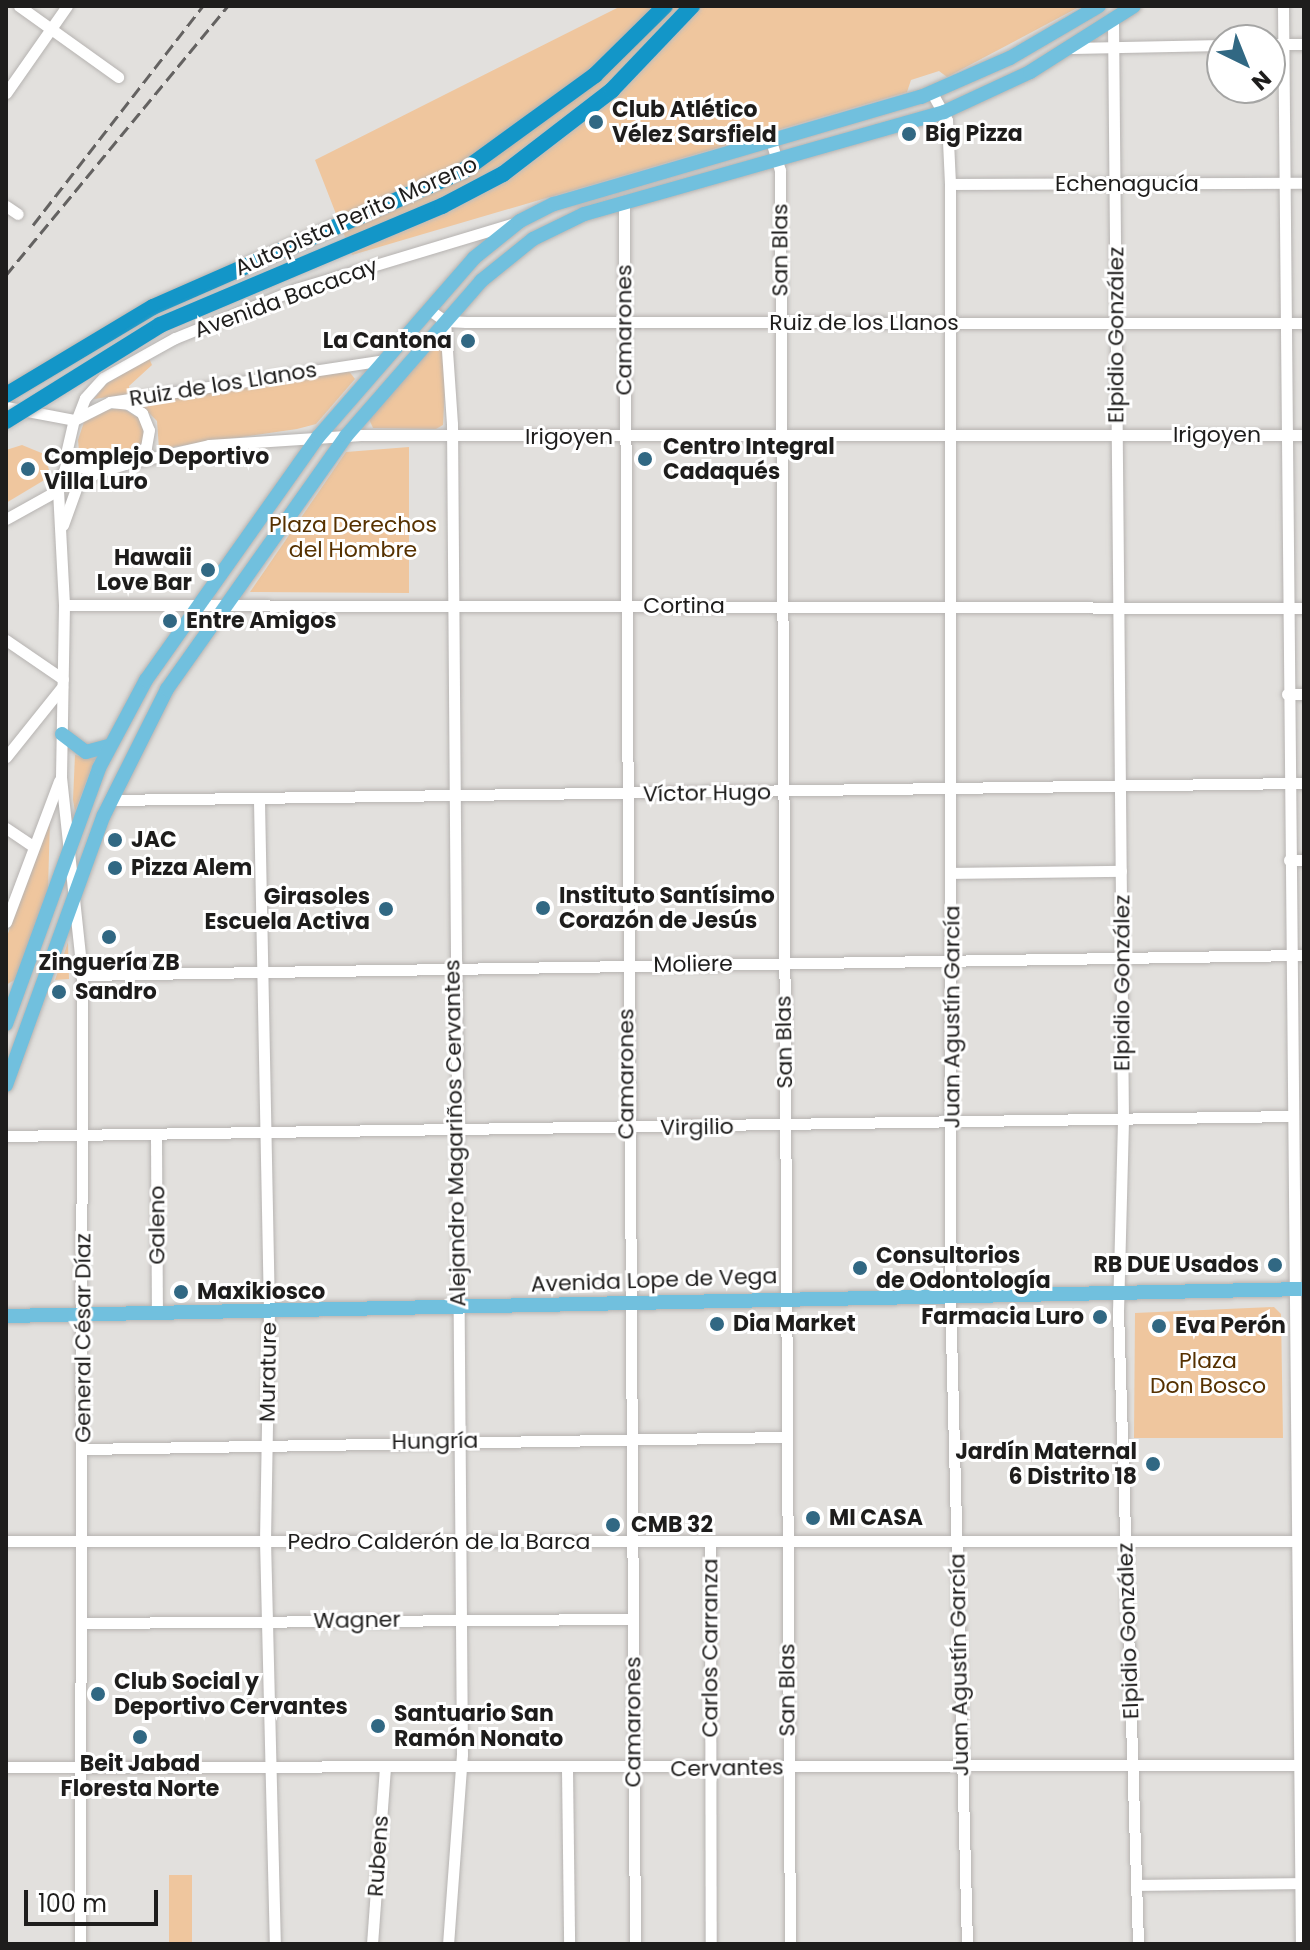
<!DOCTYPE html>
<html>
<head>
<meta charset="utf-8">
<style>
  body { margin:0 }
  #map { position:relative; width:1310px; height:1950px; overflow:hidden; background:#e2e0dd; font-family:Poppins,sans-serif }
  div>[style] { position:absolute }
  [style*='--x'] { left:calc(var(--x)*1px); top:calc(var(--y)*1px); width:calc(var(--w)*1px); rotate:calc(var(--a)*1deg) }
  .green>* { inset:0; background:#efc69e; transform-origin:0 0 }
  .roads { filter:drop-shadow(0 0 2px #b6b3b1) drop-shadow(0 0 2px #b6b3b1) }
  .minor>* { height:11px; margin:-5.5px; padding:0 5.5px; transform-origin:5.5px; border-radius:5.5px; background:#fff }
  .major>* { height:14px; margin:-7px; padding:0 7px; transform-origin:7px; border-radius:7px; background:#71c0de }
  .highway>* { height:16px; margin:-8px; padding:0 8px; transform-origin:8px; border-radius:8px; background:#1396c8 }
  .rail>* { height:3px; margin-top:-1.5px; transform-origin:0; background:repeating-linear-gradient(90deg,#646261 0 12px,transparent 0 18px) }
  .bridges { filter:drop-shadow(0 0 2px #bcbbbb) drop-shadow(0 0 2px #bcbbbb) }
  .highway-bridge>* { height:16px; margin:-8px; padding:0 8px; transform-origin:8px; border-radius:8px; background:#1396c8 }
  .dots>* { width:22px; height:22px; translate:-50% -50%; box-sizing:border-box; border:4px solid #fff; border-radius:50% }
  span { translate:-50% -50%; white-space:nowrap; text-align:center; line-height:1.15; -webkit-text-stroke:6px #fff; paint-order:stroke }
  .poi-label { font-size:22px; color:#1e1d1c; font-weight:700 }
  .left { translate:0 -50%; text-align:left }
  .right { translate:-100% -50%; text-align:right }
  .street-label { font-size:22px; color:#1e1d1c }
  .park-label { font-size:22px; color:#563100 }
  .frame { position:absolute; inset:0; border:8px solid #1e1d1c; pointer-events:none }
  .north { position:absolute; left:1206px; top:24px; width:80px; height:80px; box-sizing:border-box; background:#fff; border:2px solid #a5a5a4; border-radius:50%; rotate:137deg; font-size:22px; font-weight:700; line-height:32px; text-align:center; color:#1e1d1c }
  .north::after { content:''; display:block; margin:auto; width:28px; height:36px; background:#316883; clip-path:polygon(50% 0,100% 100%,50% 72%,0 100%) }
  .scale { position:absolute; left:24px; top:1890px; width:134px; height:36px; box-sizing:border-box; border:4px solid #1e1d1c; border-top:0; padding-left:10px; font-size:24px; line-height:28px; white-space:nowrap; color:#1e1d1c; -webkit-text-stroke:6px #fff; paint-order:stroke }
</style>
</head>
<body>
<div id="map">
  <div class="green">
    <div style="clip-path:polygon(621px 6px,1081px 6px,947px 77px,939px 71px,911px 80px,907px 92px,352px 255px,315px 160px)"></div>
    <div style="clip-path:polygon(441px 343px,447px 350px,443px 425px,436px 429px,373px 428px,369px 419px,434px 344px)"></div>
    <div style="clip-path:polygon(149px 358px,152px 365px,129px 386px,130px 394px,94px 399px,106px 384px)"></div>
    <div style="clip-path:polygon(348px 370px,355px 379px,316px 424px,297px 429px,159px 449px,157px 421px,138px 402px)"></div>
    <div style="clip-path:polygon(122px 408px,142px 420px,145px 441px,119px 460px,92px 469px,80px 463px,78px 440px,85px 419px,97px 411px)"></div>
    <div style="clip-path:polygon(22px 445px,44px 454px,51px 476px,6px 503px,6px 450px)"></div>
    <div style="clip-path:polygon(409px 447px,409px 593px,250px 592px,346px 452px)"></div>
    <div style="clip-path:polygon(75px 755px,95px 759px,75px 811px,73px 800px)"></div>
    <div style="clip-path:polygon(50px 818px,48px 889px,16px 979px,6px 985px,6px 939px)"></div>
    <div style="clip-path:polygon(68px 942px,69px 979px,55px 980px)"></div>
    <div style="clip-path:polygon(1274px 1307px,1281px 1314px,1283px 1438px,1134px 1438px,1135px 1313px)"></div>
    <div style="left:169px;top:1875px;width:23px;height:69px"></div>
  </div>
  <div class="roads">
    <div class="minor">
      <div style="--x:19;--y:6;--w:122;--a:35.6"></div>
      <div style="--x:1283;--y:6;--w:1938;--a:89.47"></div>
      <div style="--x:1113;--y:21;--w:1100;--a:89.48"></div>
      <div style="--x:1123;--y:1121;--w:189;--a:91.5"></div>
      <div style="--x:1118;--y:1310;--w:634;--a:88.19"></div>
      <div style="--x:1270;--y:44;--w:34;--a:0"></div>
      <div style="--x:1072;--y:48;--w:150;--a:-1.1"></div>
      <div style="--x:6;--y:93;--w:106;--a:-55"></div>
      <div style="--x:932;--y:93;--w:31;--a:61"></div>
      <div style="--x:947;--y:120;--w:64;--a:87.3"></div>
      <div style="--x:950;--y:184;--w:1111;--a:90"></div>
      <div style="--x:950;--y:1295;--w:649;--a:88.5"></div>
      <div style="--x:771;--y:141;--w:30;--a:73"></div>
      <div style="--x:780;--y:170;--w:1774;--a:89.68"></div>
      <div style="--x:950;--y:184;--w:354;--a:-0.2"></div>
      <div style="--x:624;--y:203;--w:1741;--a:89.64"></div>
      <div style="--x:6;--y:206;--w:14;--a:34"></div>
      <div style="--x:428;--y:309;--w:21;--a:35"></div>
      <div style="--x:445;--y:321;--w:21;--a:3"></div>
      <div style="--x:466;--y:322;--w:838;--a:0.07"></div>
      <div style="--x:445;--y:321;--w:103;--a:86.1"></div>
      <div style="--x:452;--y:424;--w:1330;--a:89.57"></div>
      <div style="--x:462;--y:1754;--w:191;--a:94.2"></div>
      <div style="--x:110;--y:402;--w:277;--a:-8.7"></div>
      <div style="--x:110;--y:402;--w:18;--a:6"></div>
      <div style="--x:128;--y:404;--w:17;--a:33"></div>
      <div style="--x:142;--y:413;--w:18;--a:68"></div>
      <div style="--x:149;--y:430;--w:17;--a:100"></div>
      <div style="--x:146;--y:447;--w:27;--a:141"></div>
      <div style="--x:125;--y:464;--w:28;--a:163"></div>
      <div style="--x:98;--y:472;--w:29;--a:-164"></div>
      <div style="--x:70;--y:464;--w:8;--a:-130"></div>
      <div style="--x:65;--y:458;--w:39;--a:-77"></div>
      <div style="--x:74;--y:420;--w:40;--a:-26.6"></div>
      <div style="--x:6;--y:407;--w:69;--a:10.8"></div>
      <div style="--x:78;--y:416;--w:19;--a:-69"></div>
      <div style="--x:85;--y:398;--w:27;--a:-48"></div>
      <div style="--x:103;--y:378;--w:82;--a:-29.1"></div>
      <div style="--x:175;--y:338;--w:131;--a:-22"></div>
      <div style="--x:296;--y:289;--w:229;--a:-16.8"></div>
      <div style="--x:67;--y:461;--w:30;--a:107"></div>
      <div style="--x:58;--y:490;--w:115;--a:87"></div>
      <div style="--x:64;--y:605;--w:172;--a:91"></div>
      <div style="--x:61;--y:777;--w:199;--a:83.9"></div>
      <div style="--x:82;--y:975;--w:969;--a:90.12"></div>
      <div style="--x:125;--y:464;--w:86;--a:-12.7"></div>
      <div style="--x:209;--y:445;--w:152;--a:-3.8"></div>
      <div style="--x:361;--y:435;--w:943;--a:0"></div>
      <div style="--x:6;--y:519;--w:60;--a:-29.1"></div>
      <div style="--x:63;--y:525;--w:41;--a:-70.3"></div>
      <div style="--x:77;--y:486;--w:21;--a:-35"></div>
      <div style="--x:64;--y:605;--w:1240;--a:0.14"></div>
      <div style="--x:6;--y:640;--w:69;--a:34.4"></div>
      <div style="--x:1287;--y:694;--w:17;--a:0"></div>
      <div style="--x:6;--y:757;--w:90;--a:-51.3"></div>
      <div style="--x:110;--y:800;--w:1194;--a:-0.82"></div>
      <div style="--x:259;--y:801;--w:510;--a:88.88"></div>
      <div style="--x:269;--y:1311;--w:229;--a:91"></div>
      <div style="--x:265;--y:1540;--w:404;--a:88.6"></div>
      <div style="--x:6;--y:828;--w:32;--a:34"></div>
      <div style="--x:1289;--y:860;--w:15;--a:0"></div>
      <div style="--x:951;--y:873;--w:170;--a:-0.7"></div>
      <div style="--x:6;--y:922;--w:151;--a:-69.4"></div>
      <div style="--x:82;--y:975;--w:1222;--a:-0.94"></div>
      <div style="--x:6;--y:1136;--w:1287;--a:-0.89"></div>
      <div style="--x:156;--y:1137;--w:177;--a:89.7"></div>
      <div style="--x:83;--y:1449;--w:703;--a:-0.98"></div>
      <div style="--x:6;--y:1541;--w:1298;--a:0"></div>
      <div style="--x:710;--y:1543;--w:401;--a:89.9"></div>
      <div style="--x:83;--y:1623;--w:549;--a:-0.42"></div>
      <div style="--x:6;--y:1767;--w:1298;--a:-0.09"></div>
      <div style="--x:567;--y:1769;--w:175;--a:89.3"></div>
      <div style="--x:1137;--y:1885;--w:167;--a:-0.7"></div>
      <div style="--x:372;--y:1944;--w:176;--a:-85.8"></div>
    </div>
    <div class="major">
      <div style="--x:62;--y:734;--w:30;--a:37"></div>
      <div style="--x:86;--y:752;--w:24;--a:-15"></div>
      <div style="--x:6;--y:1024;--w:272;--a:-70"></div>
      <div style="--x:99;--y:768;--w:100;--a:-61.9"></div>
      <div style="--x:146;--y:680;--w:298;--a:-54.7"></div>
      <div style="--x:318;--y:437;--w:237;--a:-48.9"></div>
      <div style="--x:474;--y:258;--w:59;--a:-38.8"></div>
      <div style="--x:520;--y:221;--w:38;--a:-27"></div>
      <div style="--x:554;--y:204;--w:382;--a:-16.3"></div>
      <div style="--x:921;--y:97;--w:97;--a:-23.7"></div>
      <div style="--x:1010;--y:58;--w:103;--a:-30.3"></div>
      <div style="--x:6;--y:1085;--w:287;--a:-70.1"></div>
      <div style="--x:104;--y:815;--w:141;--a:-63.4"></div>
      <div style="--x:167;--y:689;--w:310;--a:-54.7"></div>
      <div style="--x:346;--y:436;--w:206;--a:-48.9"></div>
      <div style="--x:481;--y:281;--w:67;--a:-38.9"></div>
      <div style="--x:533;--y:239;--w:57;--a:-26.1"></div>
      <div style="--x:584;--y:214;--w:374;--a:-15.8"></div>
      <div style="--x:944;--y:112;--w:95;--a:-24.9"></div>
      <div style="--x:1030;--y:72;--w:123;--a:-32.4"></div>
      <div style="--x:6;--y:1316;--w:1298;--a:-1.19"></div>
    </div>
    <div class="highway">
      <div style="--x:6;--y:395;--w:171;--a:-30.9"></div>
      <div style="--x:153;--y:307;--w:339;--a:-23.7"></div>
      <div style="--x:463;--y:171;--w:163;--a:-36"></div>
      <div style="--x:595;--y:75;--w:98;--a:-44.6"></div>
    </div>
  </div>
  <div class="rail">
    <div style="--x:33;--y:225;--w:277;--a:-52.2"></div>
    <div style="--x:6;--y:275;--w:349;--a:-50.5"></div>
  </div>
  <div class="bridges">
    <div class="highway-bridge">
      <div style="--x:6;--y:421;--w:181;--a:-31.9"></div>
      <div style="--x:160;--y:325;--w:306;--a:-22.9"></div>
      <div style="--x:442;--y:206;--w:69;--a:-27.7"></div>
      <div style="--x:503;--y:174;--w:138;--a:-37.6"></div>
      <div style="--x:612;--y:90;--w:116;--a:-46.4"></div>
    </div>
  </div>
  <div class="dots">
    <div style="left:596px;top:122px;background:#316883"></div>
    <div style="left:909px;top:134px;background:#316883"></div>
    <div style="left:468px;top:341px;background:#316883"></div>
    <div style="left:645px;top:459px;background:#316883"></div>
    <div style="left:28px;top:469px;background:#316883"></div>
    <div style="left:208px;top:570px;background:#316883"></div>
    <div style="left:170px;top:621px;background:#316883"></div>
    <div style="left:115px;top:840px;background:#316883"></div>
    <div style="left:115px;top:868px;background:#316883"></div>
    <div style="left:543px;top:908px;background:#316883"></div>
    <div style="left:386px;top:909px;background:#316883"></div>
    <div style="left:109px;top:937px;background:#316883"></div>
    <div style="left:59px;top:992px;background:#316883"></div>
    <div style="left:1275px;top:1265px;background:#316883"></div>
    <div style="left:860px;top:1268px;background:#316883"></div>
    <div style="left:181px;top:1292px;background:#316883"></div>
    <div style="left:1100px;top:1317px;background:#316883"></div>
    <div style="left:717px;top:1324px;background:#316883"></div>
    <div style="left:1159px;top:1326px;background:#316883"></div>
    <div style="left:1153px;top:1464px;background:#316883"></div>
    <div style="left:813px;top:1518px;background:#316883"></div>
    <div style="left:613px;top:1525px;background:#316883"></div>
    <div style="left:98px;top:1694px;background:#316883"></div>
    <div style="left:378px;top:1726px;background:#316883"></div>
    <div style="left:140px;top:1737px;background:#316883"></div>
  </div>
  <div class="poi-label">
    <span class="left" style="left:612px;top:122px">Club Atlético<br>Vélez Sarsfield</span>
    <span class="left" style="left:925px;top:134px">Big Pizza</span>
    <span class="right" style="left:452px;top:341px">La Cantona</span>
    <span class="left" style="left:663px;top:459px">Centro Integral<br>Cadaqués</span>
    <span class="left" style="left:44px;top:469px">Complejo Deportivo<br>Villa Luro</span>
    <span class="right" style="left:192px;top:570px">Hawaii<br>Love Bar</span>
    <span class="left" style="left:186px;top:621px">Entre Amigos</span>
    <span class="left" style="left:131px;top:840px">JAC</span>
    <span class="left" style="left:131px;top:868px">Pizza Alem</span>
    <span class="left" style="left:559px;top:908px">Instituto Santísimo<br>Corazón de Jesús</span>
    <span class="right" style="left:370px;top:909px">Girasoles<br>Escuela Activa</span>
    <span style="left:109px;top:963px">Zinguería ZB</span>
    <span class="left" style="left:75px;top:992px">Sandro</span>
    <span class="left" style="left:876px;top:1268px">Consultorios<br>de Odontología</span>
    <span class="right" style="left:1259px;top:1265px">RB DUE Usados</span>
    <span class="left" style="left:197px;top:1292px">Maxikiosco</span>
    <span class="right" style="left:1084px;top:1317px">Farmacia Luro</span>
    <span class="left" style="left:733px;top:1324px">Dia Market</span>
    <span class="left" style="left:1175px;top:1326px">Eva Perón</span>
    <span class="right" style="left:1137px;top:1464px">Jardín Maternal<br>6 Distrito 18</span>
    <span class="left" style="left:829px;top:1518px">MI CASA</span>
    <span class="left" style="left:631px;top:1525px">CMB 32</span>
    <span class="left" style="left:114px;top:1694px">Club Social y<br>Deportivo Cervantes</span>
    <span class="left" style="left:394px;top:1726px">Santuario San<br>Ramón Nonato</span>
    <span style="left:140px;top:1776px">Beit Jabad<br>Floresta Norte</span>
  </div>
  <div class="street-label">
    <span style="left:1127px;top:184px">Echenagucía</span>
    <span style="left:356px;top:216px;rotate:-24deg">Autopista Perito Moreno</span>
    <span style="left:780px;top:250px;rotate:-90deg">San Blas</span>
    <span style="left:286px;top:298px;rotate:-20deg">Avenida Bacacay</span>
    <span style="left:864px;top:323px">Ruiz de los Llanos</span>
    <span style="left:624px;top:330px;rotate:-90deg">Camarones</span>
    <span style="left:1116px;top:335px;rotate:-90deg">Elpidio González</span>
    <span style="left:223px;top:384px;rotate:-9deg">Ruiz de los Llanos</span>
    <span style="left:1217px;top:435px">Irigoyen</span>
    <span style="left:569px;top:437px">Irigoyen</span>
    <span style="left:684px;top:606px">Cortina</span>
    <span style="left:707px;top:793px;rotate:-1deg">Víctor Hugo</span>
    <span style="left:693px;top:964px;rotate:-1deg">Moliere</span>
    <span style="left:1122px;top:983px;rotate:-90deg">Elpidio González</span>
    <span style="left:952px;top:1017px;rotate:-90deg">Juan Agustín García</span>
    <span style="left:784px;top:1042px;rotate:-91deg">San Blas</span>
    <span style="left:626px;top:1074px;rotate:-90deg">Camarones</span>
    <span style="left:697px;top:1127px;rotate:-1deg">Virgilio</span>
    <span style="left:455px;top:1133px;rotate:-91deg">Alejandro Magariños Cervantes</span>
    <span style="left:157px;top:1225px;rotate:-90deg">Galeno</span>
    <span style="left:654px;top:1280px;rotate:-2deg">Avenida Lope de Vega</span>
    <span style="left:83px;top:1338px;rotate:-90deg">General César Díaz</span>
    <span style="left:268px;top:1372px;rotate:-89deg">Murature</span>
    <span style="left:435px;top:1441px;rotate:-1deg">Hungría</span>
    <span style="left:439px;top:1542px">Pedro Calderón de la Barca</span>
    <span style="left:357px;top:1620px;rotate:-1deg">Wagner</span>
    <span style="left:1128px;top:1631px;rotate:-92deg">Elpidio González</span>
    <span style="left:710px;top:1648px;rotate:-90deg">Carlos Carranza</span>
    <span style="left:959px;top:1665px;rotate:-91deg">Juan Agustín García</span>
    <span style="left:787px;top:1690px;rotate:-90deg">San Blas</span>
    <span style="left:633px;top:1722px;rotate:-90deg">Camarones</span>
    <span style="left:727px;top:1768px;rotate:-1deg">Cervantes</span>
    <span style="left:378px;top:1856px;rotate:-86deg">Rubens</span>
  </div>
  <div class="park-label">
    <span style="left:353px;top:537px">Plaza Derechos<br>del Hombre</span>
    <span style="left:1208px;top:1373px">Plaza<br>Don Bosco</span>
  </div>
  <div class="frame"></div>
  <div class="north">N</div>
  <div class="scale">100 m</div>
</div>
</body>
</html>
